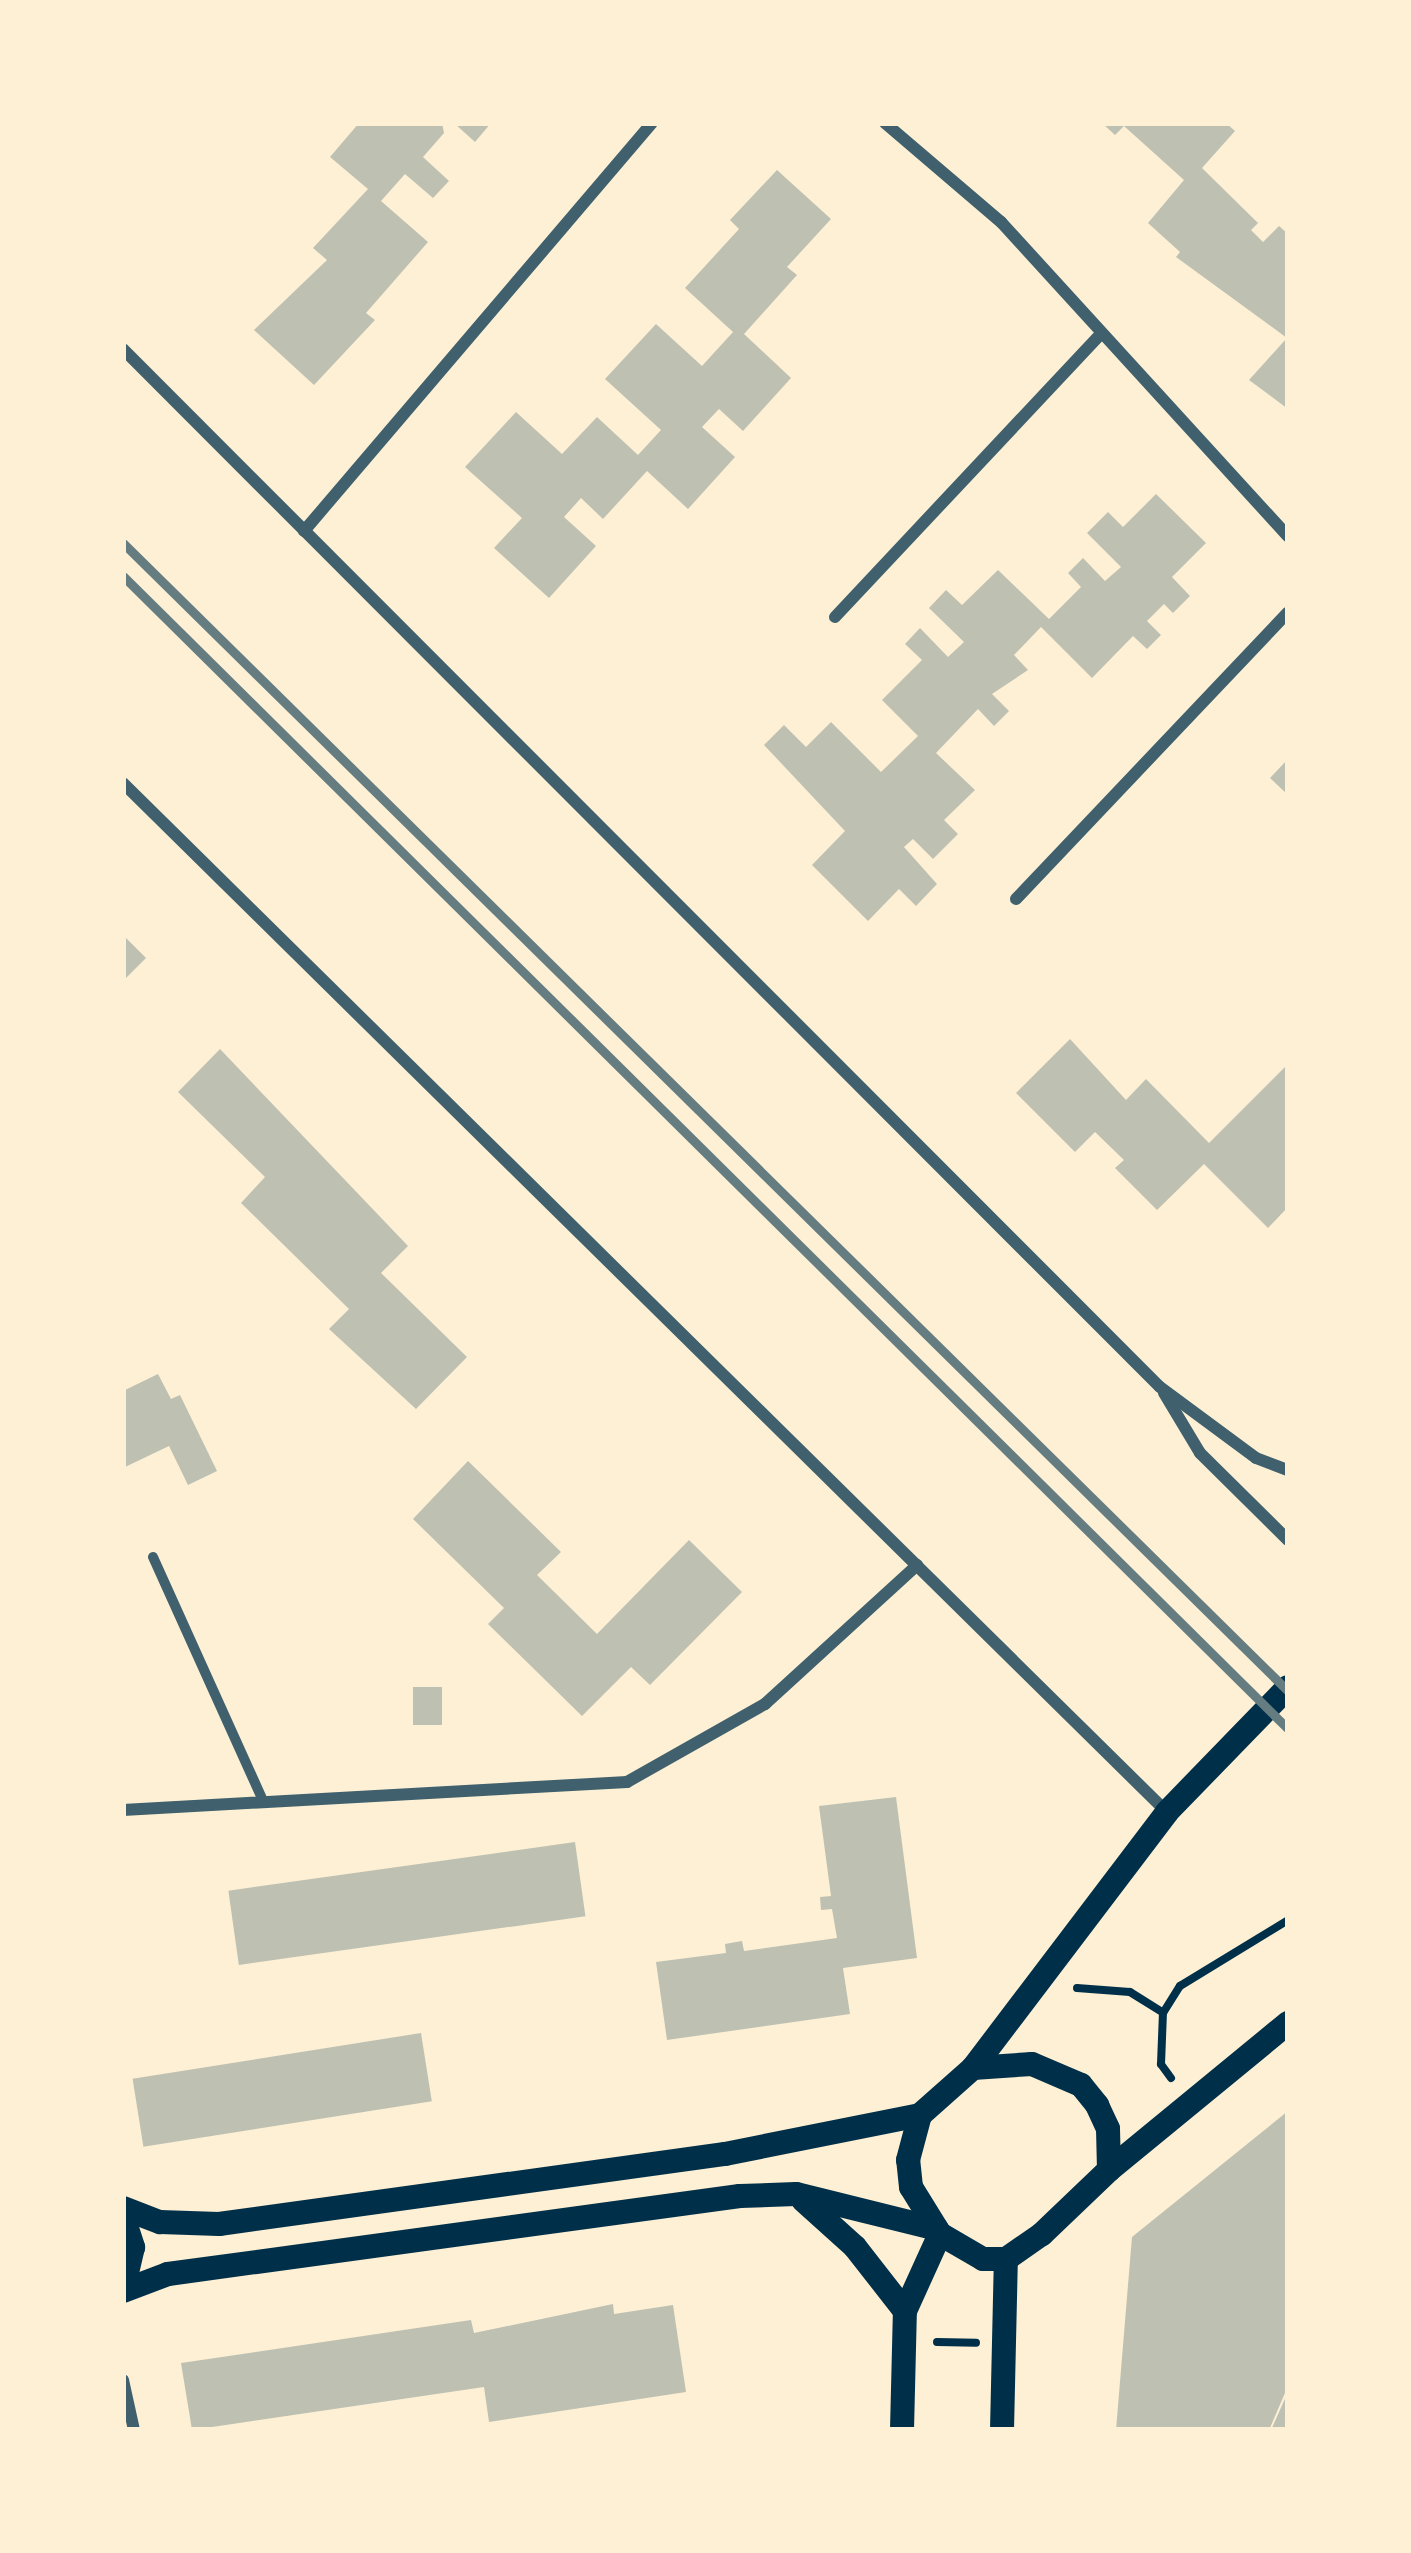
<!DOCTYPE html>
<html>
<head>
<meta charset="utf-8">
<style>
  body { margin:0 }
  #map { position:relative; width:1411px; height:2553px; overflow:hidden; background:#fdf0d5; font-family:"Source Sans 3",sans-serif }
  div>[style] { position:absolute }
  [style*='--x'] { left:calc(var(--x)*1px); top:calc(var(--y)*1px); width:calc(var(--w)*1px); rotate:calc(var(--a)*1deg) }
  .building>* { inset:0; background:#bec0b2; transform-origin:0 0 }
  .path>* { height:8px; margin:-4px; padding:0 4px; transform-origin:4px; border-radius:4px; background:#003049 }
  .pedestrian>* { height:10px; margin:-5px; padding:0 5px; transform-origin:5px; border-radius:5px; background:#3f606c }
  .minor>* { height:12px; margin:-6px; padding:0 6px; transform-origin:6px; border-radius:6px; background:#3f606c }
  .secondary>* { height:24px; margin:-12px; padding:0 12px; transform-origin:12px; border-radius:12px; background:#003049 }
  .rail>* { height:9px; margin:-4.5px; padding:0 4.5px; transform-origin:4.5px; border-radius:4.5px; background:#657d81 }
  span { translate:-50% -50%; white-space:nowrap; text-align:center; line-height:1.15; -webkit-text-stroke:12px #fdf0d5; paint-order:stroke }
  .frame { position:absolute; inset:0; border:126px solid #fdf0d5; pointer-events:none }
</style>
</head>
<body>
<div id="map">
  <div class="building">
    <div style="clip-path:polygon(359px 123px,442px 123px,444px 133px,423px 157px,449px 181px,433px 198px,405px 174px,381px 201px,428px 242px,366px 313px,375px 320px,314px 385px,254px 330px,327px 260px,313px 248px,368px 189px,330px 157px)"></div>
    <div style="clip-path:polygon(454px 123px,491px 123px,475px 142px)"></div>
    <div style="clip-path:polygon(1102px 123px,1226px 123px,1235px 131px,1202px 168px,1258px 223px,1251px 230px,1263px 242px,1279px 226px,1288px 234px,1288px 409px,1249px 380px,1287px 338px,1176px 257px,1180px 252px,1148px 223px,1184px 180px,1124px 126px,1115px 135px)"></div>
    <div style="clip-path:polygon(777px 170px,831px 219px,787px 267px,797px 275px,744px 334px,791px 378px,743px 431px,719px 409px,702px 427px,735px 457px,688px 509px,647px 471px,603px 519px,581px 498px,564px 517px,596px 546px,549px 598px,494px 548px,522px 518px,465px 467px,516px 412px,562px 454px,597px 417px,638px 455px,661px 430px,605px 379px,656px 324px,702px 366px,733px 332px,685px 288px,739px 229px,730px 220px)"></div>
    <div style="clip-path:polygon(1156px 494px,1206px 543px,1172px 577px,1190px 596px,1173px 613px,1164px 604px,1147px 621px,1161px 635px,1147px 649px,1133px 636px,1092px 678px,1041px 627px,1014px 655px,1028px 670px,992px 694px,1009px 711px,994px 726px,978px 709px,936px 753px,975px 790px,944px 820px,958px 834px,933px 859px,913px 839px,904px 847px,937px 884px,916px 906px,899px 889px,868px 921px,812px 865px,845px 831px,764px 745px,784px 725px,806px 747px,831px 722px,881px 772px,918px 736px,882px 700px,922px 660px,905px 644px,920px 628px,948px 657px,964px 642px,929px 608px,946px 590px,962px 605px,998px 570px,1049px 619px,1081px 587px,1068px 573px,1083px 558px,1105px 581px,1121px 567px,1087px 533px,1108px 512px,1123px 527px)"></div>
    <div style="clip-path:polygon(1288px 759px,1288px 795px,1270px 778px)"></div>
    <div style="clip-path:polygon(123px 935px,146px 958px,123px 981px)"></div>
    <div style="clip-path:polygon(1070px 1039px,1126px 1100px,1146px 1079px,1209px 1143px,1288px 1064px,1288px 1207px,1268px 1228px,1204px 1164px,1157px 1210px,1115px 1168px,1124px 1160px,1095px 1132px,1075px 1152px,1016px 1093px)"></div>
    <div style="clip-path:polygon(220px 1049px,408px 1246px,381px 1273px,467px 1357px,416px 1409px,329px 1329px,349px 1309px,241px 1203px,265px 1177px,178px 1092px)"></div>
    <div style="clip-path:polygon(158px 1374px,171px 1399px,180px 1395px,217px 1471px,188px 1485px,169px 1446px,123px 1468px,123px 1391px)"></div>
    <div style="clip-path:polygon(468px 1461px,561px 1552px,537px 1575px,597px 1634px,689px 1540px,742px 1592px,650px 1685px,631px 1667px,582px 1716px,488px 1624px,504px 1608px,413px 1519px)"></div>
    <div style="left:413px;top:1687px;width:29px;height:38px"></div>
    <div style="clip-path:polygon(896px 1797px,917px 1958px,843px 1968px,850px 2014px,667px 2040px,656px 1962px,726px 1953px,725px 1944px,742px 1941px,744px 1951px,837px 1938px,832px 1909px,821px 1910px,820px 1897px,831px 1896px,819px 1806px)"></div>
    <div style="left:575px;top:1842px;width:75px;height:350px;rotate:82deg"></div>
    <div style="left:421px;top:2033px;width:69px;height:292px;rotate:81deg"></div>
    <div style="clip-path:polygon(1288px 2111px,1288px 2386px,1269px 2430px,1116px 2430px,1132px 2237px)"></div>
    <div style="clip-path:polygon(613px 2304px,614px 2314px,673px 2305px,686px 2392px,489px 2422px,484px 2387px,192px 2430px,181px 2363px,471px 2320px,474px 2333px)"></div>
    <div style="clip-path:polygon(1288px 2392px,1288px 2430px,1271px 2430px)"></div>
  </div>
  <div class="path">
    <div style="--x:1077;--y:1988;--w:53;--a:4.3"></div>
    <div style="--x:1130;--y:1992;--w:39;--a:32"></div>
    <div style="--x:1171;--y:2078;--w:17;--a:-126"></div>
    <div style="--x:1161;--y:2064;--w:51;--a:-87.8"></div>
    <div style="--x:1163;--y:2013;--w:32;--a:-58"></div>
    <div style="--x:1180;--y:1986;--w:127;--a:-31.4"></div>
    <div style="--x:937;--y:2342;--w:39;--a:1"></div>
  </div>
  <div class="pedestrian">
    <div style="--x:153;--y:1557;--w:268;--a:65.7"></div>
  </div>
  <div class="minor">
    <div style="--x:885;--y:123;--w:153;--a:40.5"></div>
    <div style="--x:1001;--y:222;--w:425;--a:47.6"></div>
    <div style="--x:123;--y:349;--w:1467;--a:45.03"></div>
    <div style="--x:1160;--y:1387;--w:119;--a:36.5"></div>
    <div style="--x:1256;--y:1458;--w:34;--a:21"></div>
    <div style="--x:304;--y:531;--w:536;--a:-49.54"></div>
    <div style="--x:835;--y:617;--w:388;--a:-46.8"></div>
    <div style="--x:123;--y:783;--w:1466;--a:44.59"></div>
    <div style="--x:1016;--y:899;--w:395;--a:-46.5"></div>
    <div style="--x:1164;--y:1393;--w:70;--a:59"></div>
    <div style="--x:1200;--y:1453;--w:124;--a:44.7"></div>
    <div style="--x:123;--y:1810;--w:505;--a:-3.18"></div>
    <div style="--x:627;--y:1782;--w:159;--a:-29.5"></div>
    <div style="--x:765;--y:1704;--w:206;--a:-42.4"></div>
    <div style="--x:123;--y:2380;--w:51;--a:77.6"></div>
  </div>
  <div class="secondary">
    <div style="--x:1032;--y:2064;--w:53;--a:23.2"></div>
    <div style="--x:1081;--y:2085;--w:26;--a:51"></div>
    <div style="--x:1097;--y:2105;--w:26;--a:65"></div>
    <div style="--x:1108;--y:2129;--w:41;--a:88.6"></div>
    <div style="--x:1109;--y:2170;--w:93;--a:136.3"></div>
    <div style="--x:1042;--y:2234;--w:44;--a:145.2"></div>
    <div style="--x:1006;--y:2259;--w:23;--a:180"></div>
    <div style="--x:983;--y:2259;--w:50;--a:-149.8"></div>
    <div style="--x:940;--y:2234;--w:55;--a:-121.7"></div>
    <div style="--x:911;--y:2187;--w:27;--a:-96"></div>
    <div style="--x:908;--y:2160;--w:47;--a:-75.1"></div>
    <div style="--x:920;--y:2115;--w:71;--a:-41.6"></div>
    <div style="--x:973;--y:2068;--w:59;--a:-3.9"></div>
    <div style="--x:973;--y:2068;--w:321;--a:-52.8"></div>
    <div style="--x:1167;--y:1812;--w:174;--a:-45.9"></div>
    <div style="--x:1109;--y:2170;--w:232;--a:-39.4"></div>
    <div style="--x:803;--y:2200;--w:70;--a:42.1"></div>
    <div style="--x:855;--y:2247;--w:81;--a:52"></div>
    <div style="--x:123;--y:2208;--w:40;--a:21"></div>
    <div style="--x:160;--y:2222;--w:59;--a:1.9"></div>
    <div style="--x:219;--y:2224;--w:511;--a:-7.88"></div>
    <div style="--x:725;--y:2154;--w:199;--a:-11.3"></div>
    <div style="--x:123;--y:2216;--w:33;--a:72"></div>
    <div style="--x:133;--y:2247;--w:44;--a:103.1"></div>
    <div style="--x:123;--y:2291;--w:48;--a:-20.7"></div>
    <div style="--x:168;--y:2274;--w:577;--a:-7.77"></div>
    <div style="--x:740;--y:2196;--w:56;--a:-2"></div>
    <div style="--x:796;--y:2194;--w:145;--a:13.9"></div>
    <div style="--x:902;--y:2430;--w:119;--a:-88.6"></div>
    <div style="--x:905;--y:2311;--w:85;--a:-65.6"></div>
    <div style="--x:1002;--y:2430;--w:171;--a:-88.7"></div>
  </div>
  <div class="rail">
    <div style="--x:123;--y:543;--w:1636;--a:44.58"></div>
    <div style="--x:123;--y:576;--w:1639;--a:44.7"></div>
  </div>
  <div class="frame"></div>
</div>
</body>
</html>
